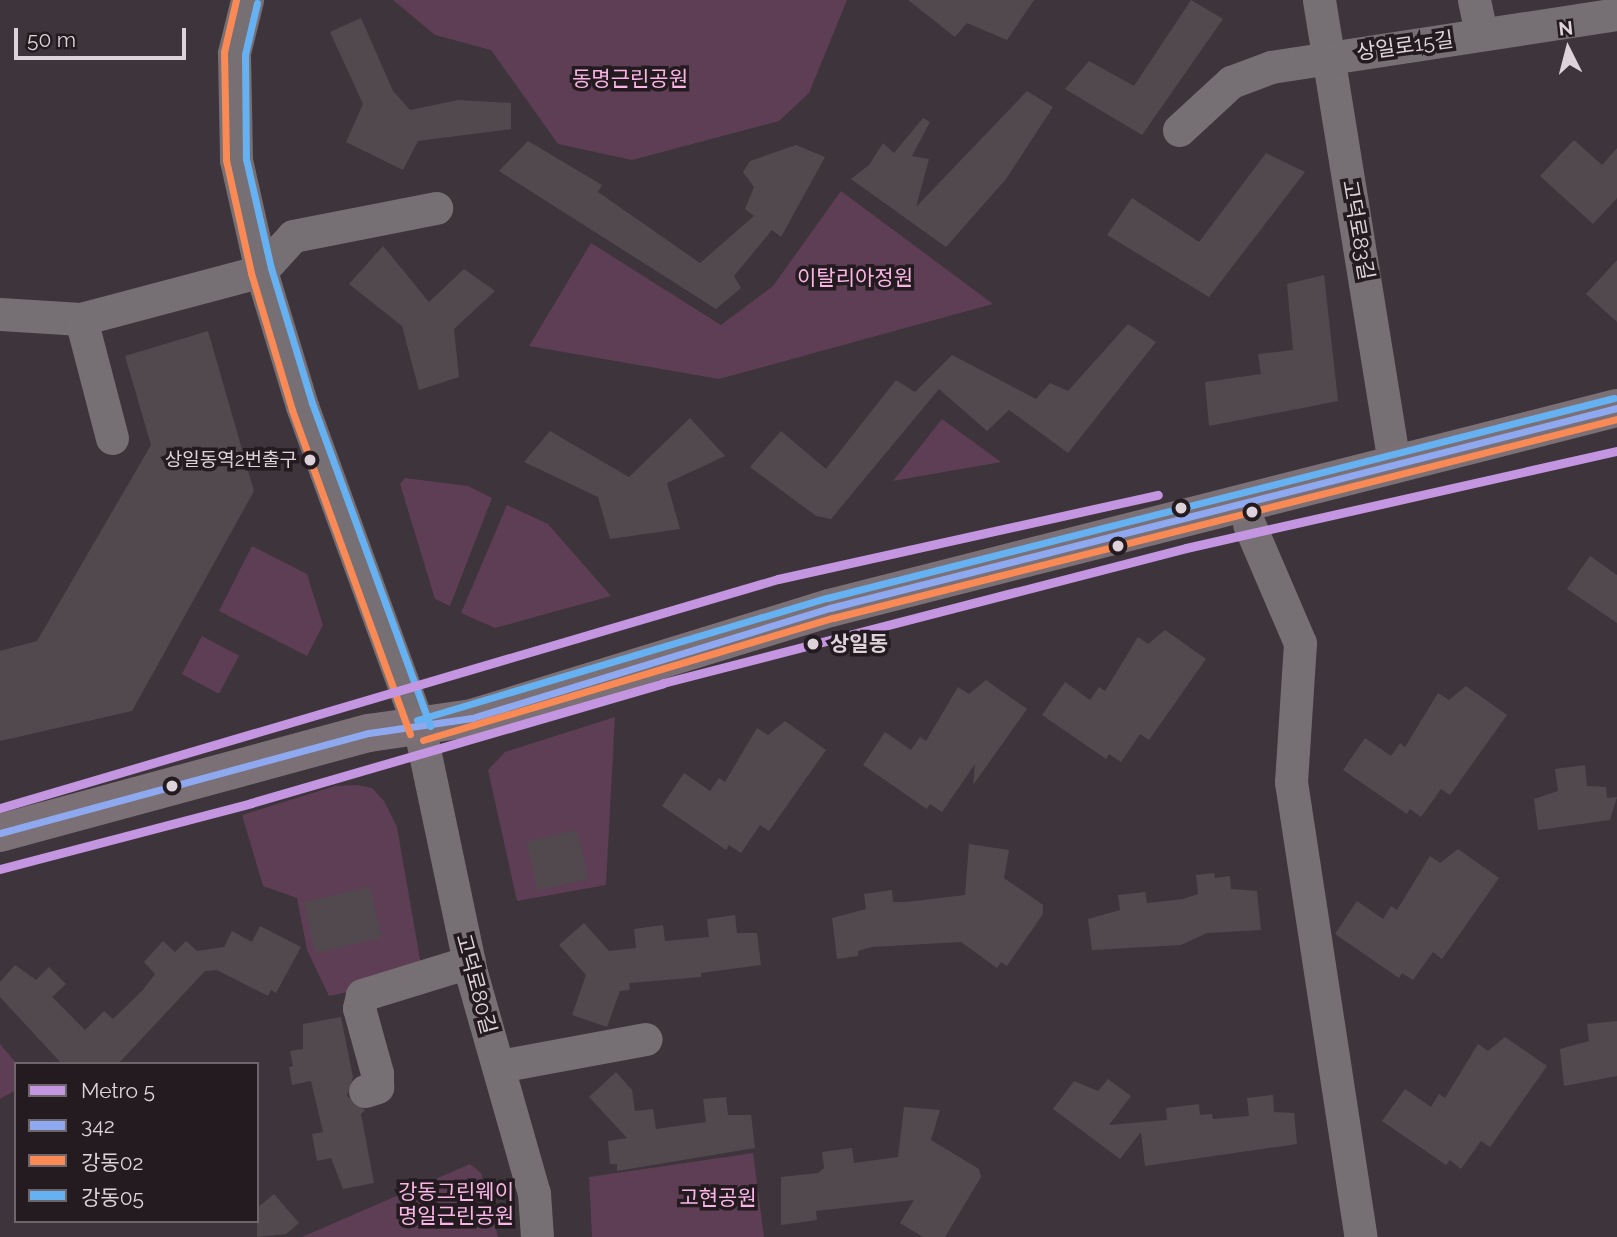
<!DOCTYPE html>
<html>
<head>
<meta charset="utf-8">
<style>
  body { margin:0 }
  #map { position:relative; width:1617px; height:1237px; overflow:hidden; background:#3e343b; font-family:Raleway,"Noto Sans KR",sans-serif }
  div>[style] { position:absolute }
  [style*='--x'] { left:calc(var(--x)*1px); top:calc(var(--y)*1px); width:calc(var(--w)*1px); rotate:calc(var(--a)*1deg) }
  .green>* { inset:0; background:#5d3e54; transform-origin:0 0 }
  .building>* { inset:0; background:#52494f; transform-origin:0 0 }
  .minor>* { height:33px; margin:-16.5px; padding:0 16.5px; transform-origin:16.5px; border-radius:16.5px; background:#766f74 }
  .major>* { height:38px; margin:-19px; padding:0 19px; transform-origin:19px; border-radius:19px; background:#7a7076 }
  .bus-1>* { height:7px; margin:-3.5px; padding:0 3.5px; transform-origin:3.5px; border-radius:3.5px; background:#8fa9f0 }
  .bus-2>* { height:7px; margin:-3.5px; padding:0 3.5px; transform-origin:3.5px; border-radius:3.5px; background:#f98a56 }
  .bus-3>* { height:7px; margin:-3.5px; padding:0 3.5px; transform-origin:3.5px; border-radius:3.5px; background:#66b1f2 }
  .metro-1>* { height:9px; margin:-4.5px; padding:0 4.5px; transform-origin:4.5px; border-radius:4.5px; background:#c496e1 }
  .dots>* { width:19px; height:19px; translate:-50% -50%; box-sizing:border-box; border:4px solid #231b20; border-radius:50% }
  span { translate:-50% -50%; white-space:nowrap; text-align:center; line-height:1.15; -webkit-text-stroke:7px #231b20; paint-order:stroke }
  .bus-label { font-size:19px; color:#ded3da }
  .right { translate:-100% -50%; text-align:right }
  .street-label { font-size:21px; color:#ded3da }
  .park-label { font-size:21px; color:#fab5e5 }
  .stop-label { font-size:21px; color:#ded3da; font-weight:700 }
  .left { translate:0 -50%; text-align:left }
  .legend { position:absolute; left:14px; top:1062px; width:245px; height:161px; box-sizing:border-box; background:#231b20; border:2px solid #6e656a; margin:0; padding:9px 12px; list-style:none; font-size:21px; color:#ded3da }
  .legend li { display:flex; align-items:center; gap:14px; height:35px }
  .legend b { width:35px; border:2px solid #6e656a }
  .north { position:absolute; left:1533px; top:14px; width:70px; height:70px; -webkit-text-stroke:5px #231b20; paint-order:stroke; rotate:354deg; font-size:19px; font-weight:700; line-height:28px; text-align:center; color:#ded3da }
  .north::after { content:''; display:block; margin:auto; width:24px; height:32px; background:#ded3da; clip-path:polygon(50% 0,100% 100%,50% 72%,0 100%) }
  .scale { position:absolute; left:14px; top:28px; width:172px; height:32px; box-sizing:border-box; border:4px solid #ded3da; border-top:0; padding-left:9px; font-size:21px; line-height:24px; white-space:nowrap; color:#ded3da; -webkit-text-stroke:5px #231b20; paint-order:stroke }
</style>
</head>
<body>
<div id="map">
  <div class="green">
    <div style="clip-path:polygon(393px 0,847px 0,809px 93px,779px 121px,632px 160px,558px 144px,491px 50px,435px 35px)"></div>
    <div style="clip-path:polygon(841px 191px,993px 304px,719px 379px,529px 346px,591px 243px,721px 325px,773px 286px)"></div>
    <div style="clip-path:polygon(942px 419px,1001px 462px,893px 481px)"></div>
    <div style="clip-path:polygon(405px 478px,468px 486px,492px 498px,450px 606px,435px 599px,400px 484px)"></div>
    <div style="clip-path:polygon(507px 505px,548px 524px,611px 596px,495px 628px,461px 613px)"></div>
    <div style="clip-path:polygon(252px 546px,307px 574px,323px 625px,307px 656px,219px 611px)"></div>
    <div style="left:202px;top:636px;width:42px;height:43px;rotate:28deg"></div>
    <div style="clip-path:polygon(615px 717px,606px 885px,517px 901px,488px 770px,505px 752px)"></div>
    <div style="clip-path:polygon(357px 785px,372px 788px,384px 801px,397px 827px,423px 976px,329px 996px,307px 950px,297px 898px,263px 886px,242px 815px,335px 786px)"></div>
    <div style="clip-path:polygon(0 1044px,17px 1064px,16px 1090px,0 1099px)"></div>
    <div style="clip-path:polygon(753px 1153px,764px 1237px,592px 1237px,589px 1177px)"></div>
    <div style="clip-path:polygon(470px 1164px,481px 1173px,498px 1237px,302px 1237px)"></div>
  </div>
  <div class="building">
    <div style="clip-path:polygon(908px 0,1034px 0,1007px 40px,967px 23px,955px 37px)"></div>
    <div style="clip-path:polygon(1191px 0,1223px 19px,1142px 135px,1065px 89px,1089px 61px,1134px 86px)"></div>
    <div style="clip-path:polygon(361px 18px,393px 91px,410px 110px,458px 100px,511px 103px,511px 129px,418px 141px,403px 170px,346px 142px,363px 104px,330px 32px)"></div>
    <div style="clip-path:polygon(1027px 91px,1053px 107px,1006px 179px,946px 247px,851px 179px,869px 165px,883px 143px,894px 153px,923px 118px,930px 122px,912px 156px,929px 159px,916px 207px)"></div>
    <div style="clip-path:polygon(1574px 140px,1602px 165px,1617px 148px,1617px 198px,1593px 224px,1540px 176px)"></div>
    <div style="clip-path:polygon(528px 141px,602px 185px,598px 192px,700px 263px,754px 216px,745px 209px,754px 187px,743px 172px,750px 161px,796px 145px,825px 157px,781px 237px,772px 230px,734px 276px,741px 288px,716px 309px,499px 171px)"></div>
    <div style="clip-path:polygon(1266px 153px,1305px 172px,1209px 297px,1107px 235px,1132px 198px,1199px 242px)"></div>
    <div style="clip-path:polygon(383px 246px,429px 302px,464px 269px,495px 291px,454px 329px,459px 377px,419px 390px,402px 326px,349px 284px)"></div>
    <div style="clip-path:polygon(1617px 260px,1617px 322px,1586px 294px)"></div>
    <div style="clip-path:polygon(1324px 275px,1338px 401px,1209px 426px,1205px 382px,1261px 374px,1258px 354px,1293px 350px,1287px 284px)"></div>
    <div style="clip-path:polygon(1128px 324px,1156px 342px,1068px 453px,1009px 410px,987px 431px,939px 389px,831px 519px,816px 516px,750px 467px,781px 431px,826px 469px,896px 380px,915px 392px,952px 355px,1036px 399px,1050px 383px,1068px 391px)"></div>
    <div style="clip-path:polygon(208px 331px,254px 491px,132px 711px,0 741px,0 651px,37px 641px,151px 445px,125px 356px)"></div>
    <div style="clip-path:polygon(690px 418px,725px 456px,667px 483px,680px 529px,610px 539px,598px 497px,524px 462px,550px 431px,629px 477px)"></div>
    <div style="clip-path:polygon(1590px 556px,1617px 575px,1617px 623px,1567px 589px)"></div>
    <div style="clip-path:polygon(1165px 630px,1206px 659px,1149px 740px,1140px 734px,1121px 762px,1109px 754px,1106px 759px,1042px 715px,1065px 682px,1090px 700px,1099px 687px,1105px 691px,1138px 637px,1148px 644px)"></div>
    <div style="clip-path:polygon(986px 680px,1027px 709px,973px 785px,975px 764px,942px 812px,930px 804px,927px 809px,863px 765px,885px 732px,911px 750px,920px 737px,926px 741px,958px 687px,969px 694px)"></div>
    <div style="clip-path:polygon(1466px 686px,1507px 715px,1450px 795px,1441px 789px,1421px 817px,1410px 809px,1407px 814px,1343px 770px,1365px 738px,1391px 756px,1400px 743px,1405px 747px,1438px 693px,1449px 700px)"></div>
    <div style="clip-path:polygon(785px 721px,826px 750px,769px 831px,760px 825px,741px 853px,729px 845px,726px 850px,662px 806px,684px 773px,710px 791px,719px 778px,725px 782px,757px 728px,768px 735px)"></div>
    <div style="clip-path:polygon(1585px 765px,1587px 786px,1606px 787px,1607px 798px,1617px 797px,1610px 820px,1538px 830px,1534px 799px,1558px 791px,1555px 769px)"></div>
    <div style="left:577px;top:830px;width:50px;height:52px;rotate:77deg"></div>
    <div style="clip-path:polygon(969px 844px,1009px 850px,1004px 878px,1043px 905px,1043px 914px,1007px 966px,1001px 962px,997px 968px,961px 942px,872px 947px,858px 951px,858px 956px,837px 959px,832px 918px,866px 909px,864px 894px,892px 890px,893px 902px,906px 902px,965px 895px)"></div>
    <div style="clip-path:polygon(1458px 849px,1499px 878px,1442px 959px,1433px 952px,1413px 980px,1402px 973px,1399px 978px,1335px 934px,1357px 901px,1383px 919px,1391px 906px,1397px 910px,1430px 856px,1440px 863px)"></div>
    <div style="clip-path:polygon(1214px 873px,1215px 878px,1230px 876px,1231px 889px,1257px 891px,1261px 930px,1207px 933px,1181px 945px,1092px 950px,1088px 919px,1120px 910px,1118px 895px,1145px 892px,1147px 903px,1183px 899px,1198px 894px,1196px 875px)"></div>
    <div style="left:370px;top:887px;width:52px;height:68px;rotate:77deg"></div>
    <div style="clip-path:polygon(735px 915px,737px 933px,757px 933px,761px 965px,701px 973px,701px 977px,629px 983px,630px 990px,620px 991px,607px 1027px,572px 1015px,586px 975px,559px 945px,584px 923px,609px 951px,636px 948px,634px 929px,663px 925px,665px 941px,709px 937px,707px 919px)"></div>
    <div style="clip-path:polygon(260px 926px,301px 947px,276px 993px,271px 990px,268px 996px,217px 970px,205px 971px,118px 1064px,62px 1064px,0 997px,0 982px,15px 965px,36px 980px,49px 967px,66px 984px,52px 997px,85px 1030px,104px 1011px,113px 1019px,142px 991px,155px 974px,144px 962px,163px 941px,175px 952px,186px 941px,197px 951px,224px 947px,232px 931px,252px 942px)"></div>
    <div style="clip-path:polygon(341px 1017px,353px 1077px,347px 1096px,365px 1110px,361px 1114px,374px 1183px,343px 1189px,331px 1158px,317px 1161px,312px 1134px,323px 1132px,311px 1081px,292px 1085px,289px 1067px,293px 1066px,290px 1051px,303px 1049px,303px 1024px)"></div>
    <div style="clip-path:polygon(1617px 1021px,1617px 1076px,1564px 1086px,1560px 1049px,1589px 1041px,1587px 1024px)"></div>
    <div style="clip-path:polygon(1505px 1037px,1547px 1066px,1490px 1147px,1481px 1141px,1461px 1169px,1450px 1160px,1446px 1165px,1382px 1121px,1405px 1089px,1431px 1107px,1439px 1094px,1445px 1098px,1478px 1044px,1488px 1051px)"></div>
    <div style="clip-path:polygon(616px 1072px,632px 1090px,635px 1111px,653px 1109px,656px 1129px,706px 1122px,703px 1099px,726px 1097px,728px 1115px,751px 1115px,755px 1148px,617px 1171px,617px 1164px,610px 1164px,608px 1141px,627px 1138px,589px 1097px)"></div>
    <div style="clip-path:polygon(1108px 1079px,1131px 1096px,1109px 1125px,1167px 1120px,1166px 1108px,1199px 1104px,1200px 1115px,1212px 1114px,1213px 1119px,1249px 1116px,1247px 1098px,1273px 1095px,1274px 1112px,1294px 1113px,1297px 1144px,1145px 1166px,1141px 1132px,1120px 1159px,1053px 1109px,1074px 1081px,1098px 1091px)"></div>
    <div style="clip-path:polygon(904px 1107px,940px 1110px,931px 1140px,979px 1169px,981px 1177px,945px 1237px,923px 1237px,900px 1223px,914px 1200px,816px 1211px,817px 1220px,781px 1225px,781px 1177px,818px 1173px,824px 1168px,822px 1152px,852px 1148px,854px 1163px,898px 1157px)"></div>
    <div style="clip-path:polygon(274px 1194px,299px 1223px,286px 1234px,257px 1237px,257px 1208px)"></div>
  </div>
  <div class="minor">
    <div style="--x:247;--y:0;--w:55;--a:103.8"></div>
    <div style="--x:234;--y:53;--w:107;--a:88.9"></div>
    <div style="--x:236;--y:160;--w:114;--a:77.3"></div>
    <div style="--x:261;--y:271;--w:141;--a:73.1"></div>
    <div style="--x:302;--y:406;--w:345;--a:70"></div>
    <div style="--x:420;--y:730;--w:251;--a:78.1"></div>
    <div style="--x:472;--y:976;--w:226;--a:74.1"></div>
    <div style="--x:534;--y:1193;--w:44;--a:86.1"></div>
    <div style="--x:1319;--y:0;--w:467;--a:80.8"></div>
    <div style="--x:1474;--y:0;--w:35;--a:78"></div>
    <div style="--x:1179;--y:130;--w:71;--a:-42.7"></div>
    <div style="--x:1231;--y:82;--w:43;--a:-20.6"></div>
    <div style="--x:1271;--y:67;--w:350;--a:-8.7"></div>
    <div style="--x:0;--y:314;--w:81;--a:3.5"></div>
    <div style="--x:81;--y:319;--w:186;--a:-14.9"></div>
    <div style="--x:261;--y:271;--w:47;--a:-47.6"></div>
    <div style="--x:293;--y:236;--w:146;--a:-11.1"></div>
    <div style="--x:81;--y:319;--w:123;--a:75.4"></div>
    <div style="--x:1249;--y:524;--w:129;--a:66.8"></div>
    <div style="--x:1300;--y:643;--w:139;--a:93.7"></div>
    <div style="--x:1291;--y:782;--w:460;--a:81.3"></div>
    <div style="--x:499;--y:1066;--w:149;--a:-10.4"></div>
    <div style="--x:365;--y:1091;--w:13;--a:-18"></div>
    <div style="--x:377;--y:1087;--w:14;--a:-90"></div>
    <div style="--x:377;--y:1073;--w:67;--a:-105.5"></div>
    <div style="--x:359;--y:1008;--w:13;--a:-77"></div>
    <div style="--x:362;--y:995;--w:112;--a:-17.1"></div>
  </div>
  <div class="major">
    <div style="--x:0;--y:833;--w:382;--a:-15.2"></div>
    <div style="--x:369;--y:733;--w:104;--a:-8.3"></div>
    <div style="--x:472;--y:718;--w:375;--a:-17.1"></div>
    <div style="--x:830;--y:608;--w:812;--a:-14.26"></div>
  </div>
  <div class="bus-1">
    <div style="--x:0;--y:833;--w:382;--a:-15.2"></div>
    <div style="--x:369;--y:733;--w:104;--a:-8.3"></div>
    <div style="--x:472;--y:718;--w:375;--a:-17.1"></div>
    <div style="--x:830;--y:608;--w:812;--a:-14.26"></div>
  </div>
  <div class="bus-2">
    <div style="--x:236;--y:0;--w:53;--a:103"></div>
    <div style="--x:224;--y:52;--w:108;--a:88.9"></div>
    <div style="--x:226;--y:160;--w:116;--a:77.5"></div>
    <div style="--x:251;--y:273;--w:143;--a:73.3"></div>
    <div style="--x:292;--y:410;--w:345;--a:70"></div>
    <div style="--x:423;--y:740;--w:428;--a:-16.6"></div>
    <div style="--x:833;--y:618;--w:809;--a:-14.24"></div>
  </div>
  <div class="bus-3">
    <div style="--x:257;--y:3;--w:52;--a:103.2"></div>
    <div style="--x:245;--y:54;--w:105;--a:89.5"></div>
    <div style="--x:246;--y:159;--w:112;--a:77.1"></div>
    <div style="--x:271;--y:268;--w:141;--a:73.1"></div>
    <div style="--x:312;--y:403;--w:344;--a:69.9"></div>
    <div style="--x:417;--y:720;--w:428;--a:-16.6"></div>
    <div style="--x:827;--y:598;--w:812;--a:-14.26"></div>
  </div>
  <div class="metro-1">
    <div style="--x:0;--y:808;--w:811;--a:-16.4"></div>
    <div style="--x:778;--y:579;--w:389;--a:-12.5"></div>
    <div style="--x:0;--y:869;--w:260;--a:-14.7"></div>
    <div style="--x:251;--y:803;--w:429;--a:-16.2"></div>
    <div style="--x:663;--y:683;--w:540;--a:-14.47"></div>
    <div style="--x:1186;--y:548;--w:442;--a:-12.7"></div>
  </div>
  <div class="dots">
    <div style="left:310px;top:460px;background:#ded3da"></div>
    <div style="left:1181px;top:508px;background:#ded3da"></div>
    <div style="left:1252px;top:512px;background:#ded3da"></div>
    <div style="left:1118px;top:546px;background:#ded3da"></div>
    <div style="left:813px;top:644px;background:#ded3da"></div>
    <div style="left:172px;top:786px;background:#ded3da"></div>
  </div>
  <div class="bus-label">
    <span class="right" style="left:297px;top:460px">상일동역2번출구</span>
  </div>
  <div class="street-label">
    <span style="left:1405px;top:46px;rotate:-8deg">상일로15길</span>
    <span style="left:1358px;top:230px;rotate:80deg">고덕로83길</span>
    <span style="left:476px;top:984px;rotate:75deg">고덕로80길</span>
  </div>
  <div class="park-label">
    <span style="left:630px;top:79px">동명근린공원</span>
    <span style="left:855px;top:278px">이탈리아정원</span>
    <span style="left:456px;top:1204px">강동그린웨이<br>명일근린공원</span>
    <span style="left:718px;top:1198px">고현공원</span>
  </div>
  <div class="stop-label">
    <span class="left" style="left:830px;top:644px">상일동</span>
  </div>
  <ul class="legend">
  <li><b style="height:9px;background:#c496e1"></b>Metro 5</li>
  <li><b style="height:9px;background:#8fa9f0"></b>342</li>
  <li><b style="height:9px;background:#f98a56"></b>강동02</li>
  <li><b style="height:9px;background:#66b1f2"></b>강동05</li>
  </ul>
  <div class="north">N</div>
  <div class="scale">50 m</div>
</div>
</body>
</html>
